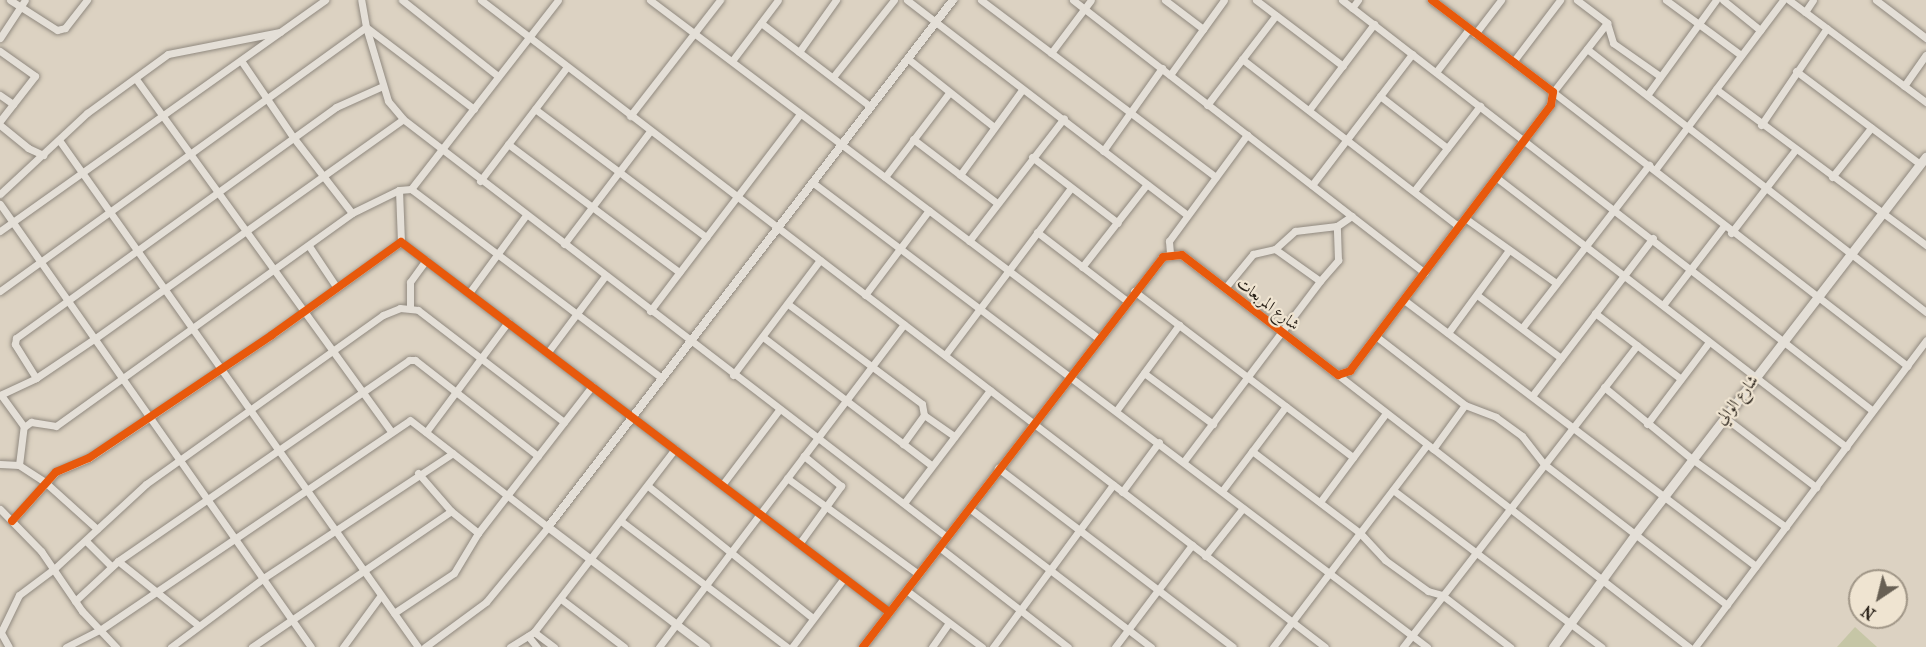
<!DOCTYPE html>
<html>
<head>
<meta charset="utf-8">
<style>
  body { margin:0 }
  #map { position:relative; width:1926px; height:647px; overflow:hidden; background:#dcd2c2; font-family:"IM FELL French Canon",Amiri,serif }
  div>[style] { position:absolute }
  [style*='--x'] { left:calc(var(--x)*1px); top:calc(var(--y)*1px); width:calc(var(--w)*1px); rotate:calc(var(--a)*1deg) }
  .green>* { inset:0; background:#c6c6a6 }
  .roads { filter:drop-shadow(0 0 2px #90897f) drop-shadow(0 0 2px #90897f) }
  .minor>* { height:7px; margin:-3.5px; padding:0 3.5px; transform-origin:3.5px; border-radius:3.5px; background:#e4dfd7 }
  .tertiary>* { height:8px; margin:-4px; padding:0 4px; transform-origin:4px; border-radius:4px; background:#e4dfd7 }
  .secondary>* { height:9px; margin:-4.5px; padding:0 4.5px; transform-origin:4.5px; border-radius:4.5px; background:#e4dfd7 }
  .cycleway>* { height:8px; margin:-4px; padding:0 4px; transform-origin:4px; border-radius:4px; background:#e8590c }
  span { translate:-50% -50%; white-space:nowrap; text-align:center; line-height:1.15; -webkit-text-stroke:4.5px #efe4d1; paint-order:stroke }
  .street-label { font-size:16px; color:#2a2219 }
  .north { position:absolute; left:1848px; top:569px; width:60px; height:60px; box-sizing:border-box; background:#efe4d1; border:2px solid #a09687; border-radius:50%; rotate:215deg; font-size:16px; font-weight:700; line-height:24px; text-align:center; color:#2a2219 }
  .north::after { content:''; display:block; margin:auto; width:21px; height:27px; background:#686054; clip-path:polygon(50% 0,100% 100%,50% 72%,0 100%) }
</style>
</head>
<body>
<div id="map">
  <div class="green">
    <div style="clip-path:polygon(1855px 627px,1877px 647px,1837px 647px)"></div>
  </div>
  <div class="roads">
    <div class="minor">
      <div style="--x:10;--y:0;--w:56;--a:32.6"></div>
      <div style="--x:57;--y:30;--w:8;--a:-14"></div>
      <div style="--x:65;--y:28;--w:36;--a:-52"></div>
      <div style="--x:402;--y:0;--w:122;--a:38.4"></div>
      <div style="--x:481;--y:0;--w:1063;--a:37.47"></div>
      <div style="--x:650;--y:0;--w:561;--a:37.03"></div>
      <div style="--x:907;--y:0;--w:353;--a:37.5"></div>
      <div style="--x:981;--y:0;--w:294;--a:37"></div>
      <div style="--x:1073;--y:0;--w:445;--a:37.8"></div>
      <div style="--x:1165;--y:0;--w:48;--a:37.3"></div>
      <div style="--x:1256;--y:0;--w:109;--a:37.2"></div>
      <div style="--x:1342;--y:0;--w:671;--a:37.74"></div>
      <div style="--x:1577;--y:0;--w:38;--a:37"></div>
      <div style="--x:1607;--y:23;--w:21;--a:73"></div>
      <div style="--x:1613;--y:43;--w:57;--a:35.1"></div>
      <div style="--x:1666;--y:0;--w:93;--a:36.3"></div>
      <div style="--x:1723;--y:0;--w:48;--a:39"></div>
      <div style="--x:1789;--y:0;--w:171;--a:36.7"></div>
      <div style="--x:1876;--y:0;--w:63;--a:37.2"></div>
      <div style="--x:1352;--y:8;--w:10;--a:-53"></div>
      <div style="--x:1805;--y:12;--w:14;--a:-56"></div>
      <div style="--x:761;--y:23;--w:138;--a:37.4"></div>
      <div style="--x:1607;--y:23;--w:88;--a:128"></div>
      <div style="--x:1553;--y:92;--w:448;--a:37.7"></div>
      <div style="--x:1475;--y:34;--w:43;--a:-52.6"></div>
      <div style="--x:0;--y:38;--w:45;--a:-56.7"></div>
      <div style="--x:1587;--y:49;--w:429;--a:37.8"></div>
      <div style="--x:0;--y:51;--w:43;--a:35.5"></div>
      <div style="--x:35;--y:76;--w:57;--a:127.9"></div>
      <div style="--x:799;--y:52;--w:64;--a:-54.6"></div>
      <div style="--x:1051;--y:53;--w:66;--a:-53"></div>
      <div style="--x:907;--y:58;--w:111;--a:38.4"></div>
      <div style="--x:1242;--y:59;--w:274;--a:37.7"></div>
      <div style="--x:732;--y:61;--w:76;--a:-53"></div>
      <div style="--x:242;--y:62;--w:91;--a:55.8"></div>
      <div style="--x:293;--y:137;--w:96;--a:52.2"></div>
      <div style="--x:1513;--y:62;--w:78;--a:-52.8"></div>
      <div style="--x:1796;--y:71;--w:155;--a:36.9"></div>
      <div style="--x:1436;--y:72;--w:54;--a:-52.5"></div>
      <div style="--x:1170;--y:75;--w:92;--a:-54.2"></div>
      <div style="--x:833;--y:77;--w:98;--a:-51.6"></div>
      <div style="--x:136;--y:79;--w:435;--a:54.1"></div>
      <div style="--x:1904;--y:86;--w:38;--a:-55"></div>
      <div style="--x:1716;--y:89;--w:262;--a:36.6"></div>
      <div style="--x:1648;--y:94;--w:116;--a:-54.1"></div>
      <div style="--x:0;--y:95;--w:16;--a:35"></div>
      <div style="--x:1380;--y:96;--w:85;--a:37.8"></div>
      <div style="--x:1207;--y:105;--w:113;--a:-52.5"></div>
      <div style="--x:474;--y:109;--w:136;--a:-142.8"></div>
      <div style="--x:366;--y:27;--w:77;--a:73.4"></div>
      <div style="--x:388;--y:101;--w:23;--a:50"></div>
      <div style="--x:403;--y:119;--w:686;--a:37.54"></div>
      <div style="--x:535;--y:109;--w:214;--a:36.8"></div>
      <div style="--x:1309;--y:110;--w:108;--a:-52.9"></div>
      <div style="--x:630;--y:116;--w:147;--a:-52.2"></div>
      <div style="--x:0;--y:125;--w:36;--a:39"></div>
      <div style="--x:28;--y:148;--w:17;--a:25"></div>
      <div style="--x:1761;--y:125;--w:117;--a:-55.8"></div>
      <div style="--x:913;--y:139;--w:106;--a:37.3"></div>
      <div style="--x:59;--y:140;--w:621;--a:54.7"></div>
      <div style="--x:508;--y:144;--w:214;--a:36.8"></div>
      <div style="--x:1103;--y:151;--w:102;--a:-54.6"></div>
      <div style="--x:1032;--y:157;--w:108;--a:37.5"></div>
      <div style="--x:1655;--y:170;--w:213;--a:-53"></div>
      <div style="--x:960;--y:175;--w:105;--a:-53.9"></div>
      <div style="--x:885;--y:177;--w:106;--a:-52.7"></div>
      <div style="--x:1832;--y:177;--w:63;--a:-51.5"></div>
      <div style="--x:1497;--y:178;--w:441;--a:37.6"></div>
      <div style="--x:480;--y:181;--w:142;--a:-52.7"></div>
      <div style="--x:812;--y:182;--w:771;--a:37.09"></div>
      <div style="--x:1312;--y:185;--w:165;--a:-52.6"></div>
      <div style="--x:411;--y:189;--w:239;--a:-52.1"></div>
      <div style="--x:399;--y:190;--w:52;--a:87.8"></div>
      <div style="--x:1414;--y:191;--w:108;--a:-52.2"></div>
      <div style="--x:0;--y:194;--w:119;--a:-43"></div>
      <div style="--x:87;--y:113;--w:100;--a:-36.1"></div>
      <div style="--x:168;--y:54;--w:114;--a:-11.1"></div>
      <div style="--x:0;--y:204;--w:541;--a:54.93"></div>
      <div style="--x:1465;--y:218;--w:112;--a:35.5"></div>
      <div style="--x:0;--y:231;--w:399;--a:-35.4"></div>
      <div style="--x:1037;--y:232;--w:113;--a:37.5"></div>
      <div style="--x:1731;--y:233;--w:106;--a:-52.3"></div>
      <div style="--x:969;--y:241;--w:155;--a:-52.3"></div>
      <div style="--x:564;--y:244;--w:142;--a:-52.7"></div>
      <div style="--x:309;--y:246;--w:50;--a:56.3"></div>
      <div style="--x:1275;--y:249;--w:55;--a:35.4"></div>
      <div style="--x:1320;--y:281;--w:28;--a:-49"></div>
      <div style="--x:1338;--y:260;--w:34;--a:-92"></div>
      <div style="--x:1170;--y:253;--w:12;--a:-95"></div>
      <div style="--x:1169;--y:241;--w:132;--a:-53.7"></div>
      <div style="--x:1082;--y:267;--w:105;--a:-51.9"></div>
      <div style="--x:1225;--y:288;--w:44;--a:-50.5"></div>
      <div style="--x:1253;--y:254;--w:23;--a:-13"></div>
      <div style="--x:1275;--y:249;--w:27;--a:-42"></div>
      <div style="--x:1295;--y:231;--w:42;--a:-6.8"></div>
      <div style="--x:1337;--y:226;--w:18;--a:-34"></div>
      <div style="--x:0;--y:291;--w:451;--a:-35.8"></div>
      <div style="--x:366;--y:27;--w:27;--a:-100"></div>
      <div style="--x:1134;--y:291;--w:275;--a:37.2"></div>
      <div style="--x:469;--y:293;--w:97;--a:-53.8"></div>
      <div style="--x:865;--y:295;--w:106;--a:-53"></div>
      <div style="--x:1477;--y:295;--w:105;--a:36.9"></div>
      <div style="--x:1404;--y:300;--w:441;--a:37.1"></div>
      <div style="--x:788;--y:304;--w:167;--a:36.7"></div>
      <div style="--x:922;--y:404;--w:11;--a:80"></div>
      <div style="--x:924;--y:415;--w:36;--a:126"></div>
      <div style="--x:1663;--y:305;--w:98;--a:-52.4"></div>
      <div style="--x:410;--y:307;--w:25;--a:-90"></div>
      <div style="--x:410;--y:282;--w:27;--a:-54"></div>
      <div style="--x:650;--y:311;--w:248;--a:-52.7"></div>
      <div style="--x:1595;--y:313;--w:108;--a:37.5"></div>
      <div style="--x:1522;--y:328;--w:207;--a:-52.1"></div>
      <div style="--x:1448;--y:333;--w:103;--a:-53.7"></div>
      <div style="--x:763;--y:337;--w:211;--a:37.3"></div>
      <div style="--x:1377;--y:337;--w:111;--a:37.7"></div>
      <div style="--x:1465;--y:405;--w:33;--a:21"></div>
      <div style="--x:1496;--y:417;--w:32;--a:36"></div>
      <div style="--x:1522;--y:436;--w:36;--a:52"></div>
      <div style="--x:1544;--y:464;--w:231;--a:37.6"></div>
      <div style="--x:548;--y:352;--w:95;--a:-53.1"></div>
      <div style="--x:945;--y:355;--w:209;--a:-53"></div>
      <div style="--x:1144;--y:373;--w:86;--a:36.5"></div>
      <div style="--x:733;--y:375;--w:144;--a:-52.9"></div>
      <div style="--x:1338;--y:375;--w:444;--a:37.8"></div>
      <div style="--x:36;--y:378;--w:40;--a:-122"></div>
      <div style="--x:15;--y:344;--w:6;--a:-81"></div>
      <div style="--x:16;--y:338;--w:395;--a:-35.8"></div>
      <div style="--x:336;--y:107;--w:51;--a:-24.1"></div>
      <div style="--x:1604;--y:387;--w:114;--a:39.3"></div>
      <div style="--x:1692;--y:459;--w:116;--a:35.9"></div>
      <div style="--x:0;--y:395;--w:40;--a:-25"></div>
      <div style="--x:36;--y:378;--w:70;--a:-33.9"></div>
      <div style="--x:94;--y:339;--w:379;--a:-35.4"></div>
      <div style="--x:1;--y:395;--w:39;--a:54"></div>
      <div style="--x:1532;--y:396;--w:199;--a:-52.6"></div>
      <div style="--x:1116;--y:411;--w:107;--a:-53.8"></div>
      <div style="--x:924;--y:415;--w:37;--a:35"></div>
      <div style="--x:1724;--y:417;--w:116;--a:37.3"></div>
      <div style="--x:1647;--y:424;--w:103;--a:-52.9"></div>
      <div style="--x:426;--y:432;--w:137;--a:-53.3"></div>
      <div style="--x:1433;--y:449;--w:54;--a:-54"></div>
      <div style="--x:1252;--y:451;--w:136;--a:37.2"></div>
      <div style="--x:1360;--y:533;--w:37;--a:47"></div>
      <div style="--x:1385;--y:560;--w:53;--a:35.8"></div>
      <div style="--x:1428;--y:591;--w:15;--a:16"></div>
      <div style="--x:1442;--y:595;--w:86;--a:37.4"></div>
      <div style="--x:1184;--y:461;--w:226;--a:-52.9"></div>
      <div style="--x:0;--y:464;--w:19;--a:3"></div>
      <div style="--x:998;--y:468;--w:295;--a:37.3"></div>
      <div style="--x:418;--y:473;--w:50;--a:49"></div>
      <div style="--x:451;--y:511;--w:35;--a:39"></div>
      <div style="--x:787;--y:478;--w:162;--a:36.2"></div>
      <div style="--x:722;--y:485;--w:94;--a:-52.8"></div>
      <div style="--x:648;--y:486;--w:211;--a:38.7"></div>
      <div style="--x:1393;--y:490;--w:261;--a:37"></div>
      <div style="--x:1222;--y:491;--w:106;--a:-53"></div>
      <div style="--x:1122;--y:492;--w:62;--a:-53.5"></div>
      <div style="--x:1320;--y:502;--w:111;--a:-53.4"></div>
      <div style="--x:904;--y:503;--w:142;--a:-52.7"></div>
      <div style="--x:969;--y:508;--w:229;--a:37.4"></div>
      <div style="--x:0;--y:509;--w:59;--a:45.7"></div>
      <div style="--x:41;--y:551;--w:73;--a:55.7"></div>
      <div style="--x:82;--y:611;--w:50;--a:46.6"></div>
      <div style="--x:12;--y:521;--w:66;--a:-48.1"></div>
      <div style="--x:56;--y:472;--w:36;--a:-23"></div>
      <div style="--x:89;--y:458;--w:220;--a:-33.9"></div>
      <div style="--x:272;--y:335;--w:159;--a:-35.8"></div>
      <div style="--x:401;--y:242;--w:612;--a:37.17"></div>
      <div style="--x:621;--y:521;--w:208;--a:37.2"></div>
      <div style="--x:97;--y:529;--w:70;--a:-137.9"></div>
      <div style="--x:45;--y:482;--w:31;--a:-147"></div>
      <div style="--x:19;--y:465;--w:38;--a:-83"></div>
      <div style="--x:24;--y:427;--w:9;--a:-36"></div>
      <div style="--x:31;--y:422;--w:25;--a:9"></div>
      <div style="--x:56;--y:426;--w:365;--a:-35.7"></div>
      <div style="--x:352;--y:213;--w:52;--a:-26.1"></div>
      <div style="--x:399;--y:190;--w:12;--a:-5"></div>
      <div style="--x:411;--y:189;--w:314;--a:37"></div>
      <div style="--x:86;--y:541;--w:35;--a:45"></div>
      <div style="--x:799;--y:544;--w:72;--a:-54.1"></div>
      <div style="--x:841;--y:486;--w:48;--a:-141"></div>
      <div style="--x:939;--y:547;--w:163;--a:37.8"></div>
      <div style="--x:1205;--y:556;--w:61;--a:-51.6"></div>
      <div style="--x:118;--y:561;--w:102;--a:38.7"></div>
      <div style="--x:906;--y:590;--w:95;--a:36.9"></div>
      <div style="--x:561;--y:599;--w:79;--a:37.3"></div>
      <div style="--x:75;--y:601;--w:59;--a:-42.9"></div>
      <div style="--x:118;--y:561;--w:354;--a:-34.6"></div>
      <div style="--x:409;--y:360;--w:6;--a:0"></div>
      <div style="--x:415;--y:360;--w:156;--a:38"></div>
      <div style="--x:394;--y:613;--w:72;--a:-33.7"></div>
      <div style="--x:454;--y:573;--w:47;--a:-59"></div>
      <div style="--x:478;--y:533;--w:186;--a:-52.2"></div>
      <div style="--x:0;--y:631;--w:18;--a:61"></div>
      <div style="--x:1;--y:632;--w:41;--a:-64.1"></div>
      <div style="--x:19;--y:595;--w:45;--a:-36.9"></div>
      <div style="--x:55;--y:568;--w:124;--a:-42.7"></div>
      <div style="--x:146;--y:484;--w:291;--a:-35.5"></div>
      <div style="--x:383;--y:315;--w:18;--a:-22"></div>
      <div style="--x:400;--y:308;--w:18;--a:6"></div>
      <div style="--x:418;--y:310;--w:184;--a:37.5"></div>
      <div style="--x:534;--y:632;--w:25;--a:37"></div>
      <div style="--x:528;--y:636;--w:14;--a:51"></div>
      <div style="--x:66;--y:647;--w:38;--a:-27"></div>
      <div style="--x:100;--y:630;--w:374;--a:-34.1"></div>
      <div style="--x:410;--y:420;--w:175;--a:37.8"></div>
      <div style="--x:548;--y:527;--w:97;--a:129.6"></div>
      <div style="--x:486;--y:602;--w:76;--a:143.6"></div>
      <div style="--x:171;--y:647;--w:117;--a:-36.7"></div>
      <div style="--x:265;--y:577;--w:225;--a:-33.4"></div>
      <div style="--x:252;--y:647;--w:241;--a:-34.3"></div>
      <div style="--x:343;--y:647;--w:64;--a:-53.8"></div>
      <div style="--x:510;--y:647;--w:28;--a:-32"></div>
      <div style="--x:534;--y:632;--w:231;--a:-52.4"></div>
      <div style="--x:659;--y:647;--w:405;--a:-52.8"></div>
      <div style="--x:792;--y:647;--w:86;--a:-53"></div>
      <div style="--x:932;--y:647;--w:29;--a:-55"></div>
      <div style="--x:993;--y:647;--w:202;--a:-53.5"></div>
      <div style="--x:1115;--y:647;--w:128;--a:-53"></div>
      <div style="--x:1273;--y:647;--w:254;--a:-52.7"></div>
      <div style="--x:1403;--y:647;--w:382;--a:-52.2"></div>
      <div style="--x:1695;--y:647;--w:384;--a:-53"></div>
    </div>
    <div class="tertiary">
      <div style="--x:706;--y:647;--w:198;--a:-142.8"></div>
      <div style="--x:548;--y:527;--w:665;--a:-52.46"></div>
      <div style="--x:863;--y:647;--w:492;--a:-52.4"></div>
      <div style="--x:1163;--y:257;--w:19;--a:-6"></div>
      <div style="--x:1182;--y:255;--w:197;--a:37.6"></div>
      <div style="--x:1338;--y:375;--w:13;--a:-18"></div>
      <div style="--x:1350;--y:371;--w:333;--a:-52.9"></div>
      <div style="--x:1551;--y:105;--w:13;--a:-81"></div>
      <div style="--x:1553;--y:92;--w:152;--a:-142.8"></div>
    </div>
    <div class="secondary">
      <div style="--x:1553;--y:647;--w:141;--a:-53.9"></div>
      <div style="--x:1636;--y:533;--w:475;--a:-52.4"></div>
    </div>
  </div>
  <div class="cycleway">
    <div style="--x:12;--y:521;--w:66;--a:-48.1"></div>
    <div style="--x:56;--y:472;--w:36;--a:-23"></div>
    <div style="--x:89;--y:458;--w:220;--a:-33.9"></div>
    <div style="--x:272;--y:335;--w:159;--a:-35.8"></div>
    <div style="--x:401;--y:242;--w:612;--a:37.17"></div>
    <div style="--x:863;--y:647;--w:492;--a:-52.4"></div>
    <div style="--x:1163;--y:257;--w:19;--a:-6"></div>
    <div style="--x:1182;--y:255;--w:197;--a:37.6"></div>
    <div style="--x:1338;--y:375;--w:13;--a:-18"></div>
    <div style="--x:1350;--y:371;--w:333;--a:-52.9"></div>
    <div style="--x:1551;--y:105;--w:13;--a:-81"></div>
    <div style="--x:1553;--y:92;--w:152;--a:-142.8"></div>
  </div>
  <div class="street-label">
    <span style="left:1268px;top:304px;rotate:38deg">شارع المربعات</span>
    <span style="left:1737px;top:400px;rotate:-52deg">شارع الوالي</span>
  </div>
  <div class="north">N</div>
</div>
</body>
</html>
